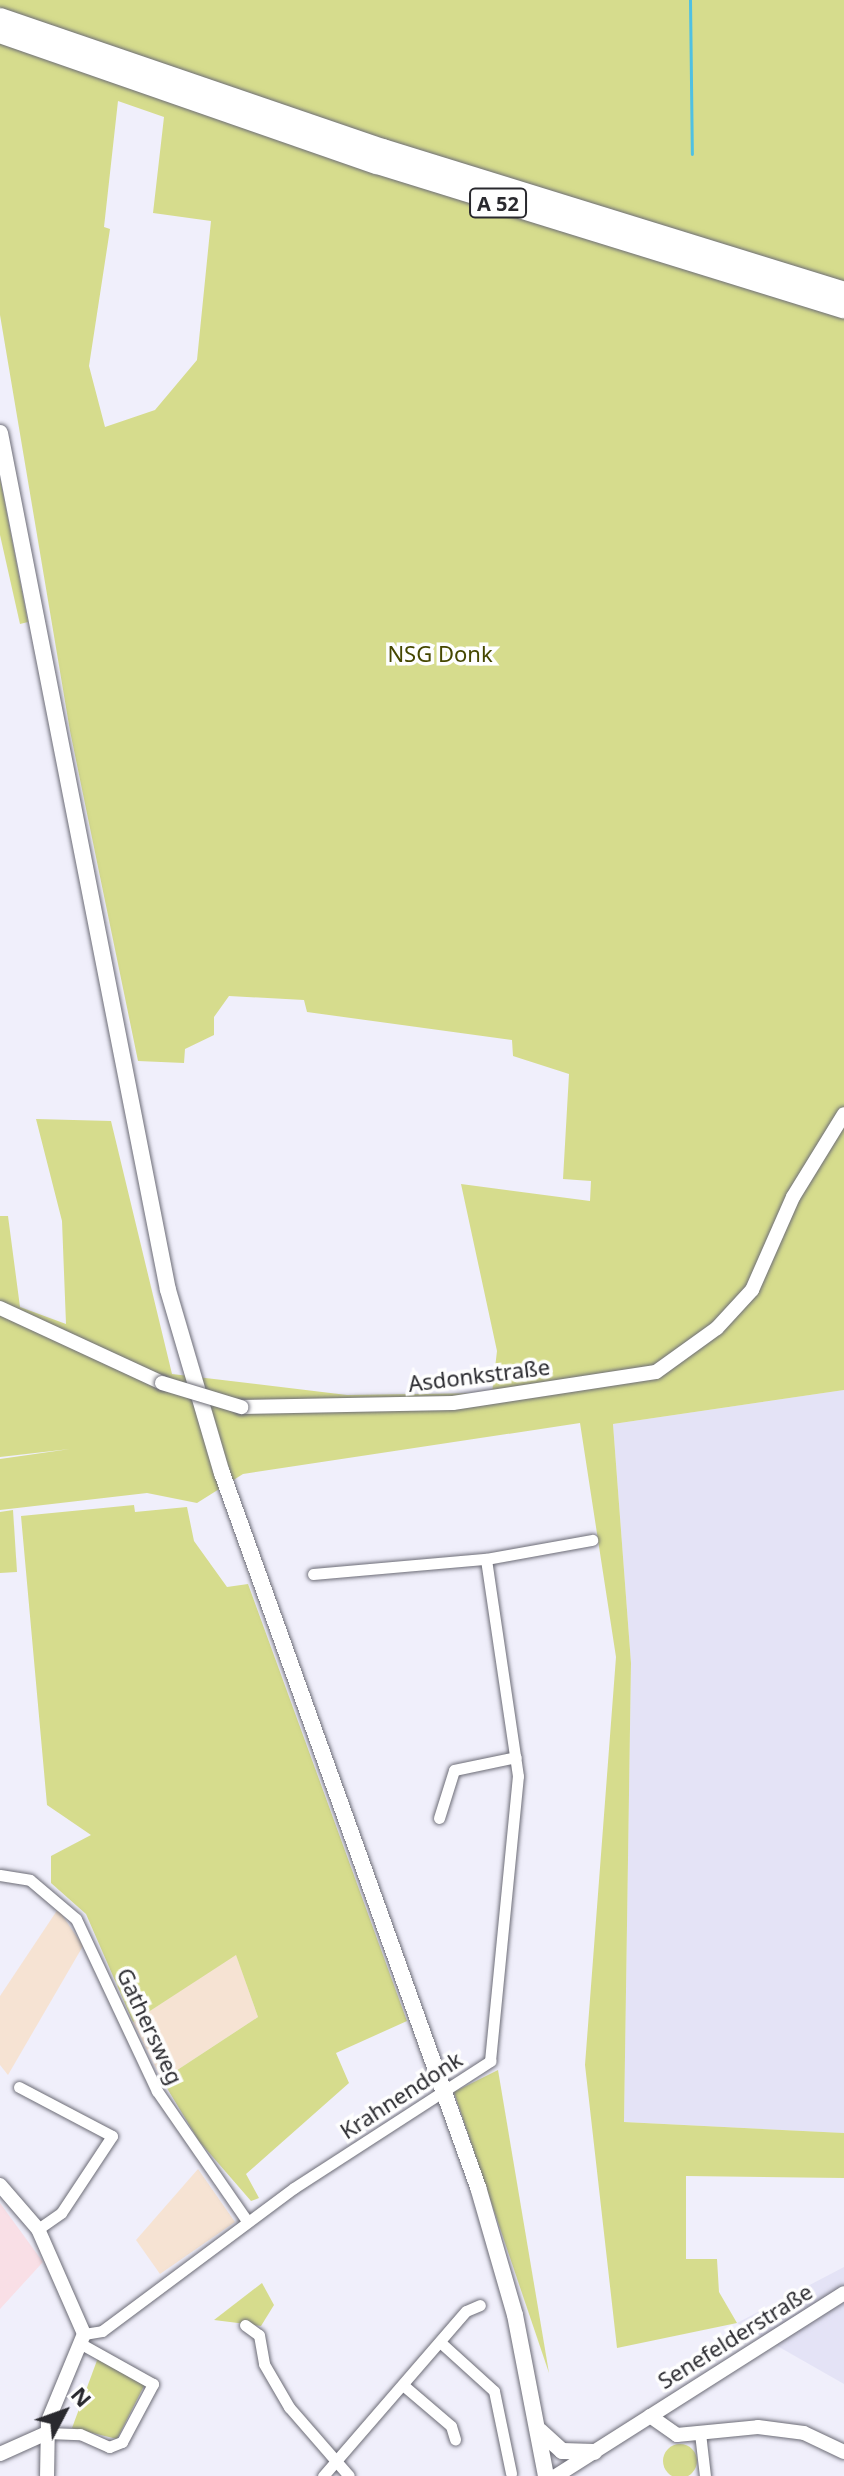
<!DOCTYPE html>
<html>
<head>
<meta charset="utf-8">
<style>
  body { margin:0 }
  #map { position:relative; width:844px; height:2476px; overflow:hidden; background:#f0effb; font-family:"Noto Sans",sans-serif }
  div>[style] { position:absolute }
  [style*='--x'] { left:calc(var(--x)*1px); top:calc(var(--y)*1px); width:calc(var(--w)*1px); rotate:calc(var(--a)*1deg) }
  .built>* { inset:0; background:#e4e3f6 }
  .education>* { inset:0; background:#f6e3d3 }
  .medical>* { inset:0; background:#f9dfe6 }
  .green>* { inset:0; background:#d6dc8d }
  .round { border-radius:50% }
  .stream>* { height:3px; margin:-1.5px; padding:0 1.5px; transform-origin:1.5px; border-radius:1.5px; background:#4fc1e3 }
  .roads { filter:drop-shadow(0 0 2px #6c6c76) drop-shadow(0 0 2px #6c6c76) }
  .minor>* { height:11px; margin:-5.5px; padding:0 5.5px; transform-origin:5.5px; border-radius:5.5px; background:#fff }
  .tertiary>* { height:14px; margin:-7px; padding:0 7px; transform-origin:7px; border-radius:7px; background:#fff }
  .secondary>* { height:16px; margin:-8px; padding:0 8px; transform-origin:8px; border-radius:8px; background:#fff }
  .motorway>* { height:20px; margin:-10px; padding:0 10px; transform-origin:10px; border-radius:10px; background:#fff }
  .bridges { filter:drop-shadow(0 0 2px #6c6c76) drop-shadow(0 0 2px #6c6c76) }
  .tertiary-bridge>* { height:14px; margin:-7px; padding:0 7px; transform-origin:7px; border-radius:7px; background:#fff }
  span { translate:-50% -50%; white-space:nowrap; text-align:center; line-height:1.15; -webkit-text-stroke:7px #fefefe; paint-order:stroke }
  .shield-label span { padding:2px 6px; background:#fefefe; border:2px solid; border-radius:6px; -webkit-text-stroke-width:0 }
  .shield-label { font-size:20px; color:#29292e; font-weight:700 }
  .park-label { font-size:22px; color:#454700 }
  .street-label { font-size:22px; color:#29292e }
  .north { position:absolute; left:24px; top:2372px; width:80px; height:80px; -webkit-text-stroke:6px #fefefe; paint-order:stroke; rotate:49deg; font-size:22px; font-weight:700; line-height:32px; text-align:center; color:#29292e }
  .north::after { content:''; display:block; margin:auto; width:28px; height:36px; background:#29292e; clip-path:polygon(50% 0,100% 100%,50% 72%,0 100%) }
</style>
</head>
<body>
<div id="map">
  <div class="built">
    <div style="clip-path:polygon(844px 1390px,844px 2133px,624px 2122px,631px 1663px,613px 1424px)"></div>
    <div style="clip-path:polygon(844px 2267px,844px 2384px,737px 2323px)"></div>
  </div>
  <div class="education">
    <div style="clip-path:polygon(58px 1909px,83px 1946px,8px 2075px,0 2065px,0 1996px)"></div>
    <div style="clip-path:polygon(236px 1954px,258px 2017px,162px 2080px,133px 2022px)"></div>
    <div style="clip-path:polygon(198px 2169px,235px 2222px,160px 2274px,136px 2240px)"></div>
  </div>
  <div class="medical">
    <div style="clip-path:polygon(0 2203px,43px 2262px,0 2309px)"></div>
  </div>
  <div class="green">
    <div style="clip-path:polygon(evenodd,0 0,844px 0,844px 1390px,613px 1424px,631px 1663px,624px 2122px,844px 2133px,844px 2178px,686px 2176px,686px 2259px,717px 2259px,719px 2292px,737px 2323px,617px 2348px,585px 2065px,616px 1657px,580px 1423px,243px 1474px,197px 1503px,147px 1493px,0 1510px,0 1459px,70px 1449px,0 1457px,0 1216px,8px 1216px,20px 1307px,66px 1324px,62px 1221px,36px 1119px,111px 1121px,172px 1374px,347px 1395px,492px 1393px,497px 1351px,461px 1184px,590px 1201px,591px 1181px,563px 1179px,569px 1074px,513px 1056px,512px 1040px,307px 1012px,304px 1000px,229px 996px,214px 1017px,214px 1035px,185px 1049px,184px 1063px,138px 1061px,70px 731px,0 315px,0 0,118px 101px,164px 117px,153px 213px,211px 221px,197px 360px,155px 410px,105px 427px,89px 366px,110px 229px,104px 227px,118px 101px)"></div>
    <div style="clip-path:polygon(0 478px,28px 622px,20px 624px,0 535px)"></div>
    <div style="clip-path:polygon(134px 1505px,135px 1512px,187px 1507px,194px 1541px,227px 1587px,248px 1584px,407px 2021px,336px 2053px,349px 2083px,246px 2174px,259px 2198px,251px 2201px,199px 2141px,162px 2080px,258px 2017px,236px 1955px,133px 2022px,86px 1914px,51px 1883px,51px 1856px,91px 1835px,47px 1805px,21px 1516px)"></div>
    <div style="clip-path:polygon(13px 1510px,17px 1572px,0 1573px,0 1512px)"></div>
    <div style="clip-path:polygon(498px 2070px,549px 2373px,454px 2092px)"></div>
    <div style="clip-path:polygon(262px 2283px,274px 2305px,261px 2326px,214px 2320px)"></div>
    <div style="clip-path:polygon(99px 2355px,147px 2380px,117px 2439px,72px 2428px)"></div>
    <div class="round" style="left:663px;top:2444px;width:34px;height:34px"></div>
  </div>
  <div class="stream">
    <div style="--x:690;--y:0;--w:154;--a:89.3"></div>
  </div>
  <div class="roads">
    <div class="minor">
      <div style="--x:313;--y:1574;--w:174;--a:-5"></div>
      <div style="--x:486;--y:1559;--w:108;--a:-10.2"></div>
      <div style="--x:439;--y:1818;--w:50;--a:-72.6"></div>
      <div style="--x:454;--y:1770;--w:63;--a:-11.8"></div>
      <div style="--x:0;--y:1875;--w:30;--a:9"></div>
      <div style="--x:30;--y:1880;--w:60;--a:40.3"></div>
      <div style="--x:76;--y:1919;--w:190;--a:64.8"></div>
      <div style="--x:157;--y:2091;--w:158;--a:55.3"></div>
      <div style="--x:19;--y:2087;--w:105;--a:27.8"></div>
      <div style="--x:112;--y:2136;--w:92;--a:123.5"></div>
      <div style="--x:61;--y:2213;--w:28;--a:145"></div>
      <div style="--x:245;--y:2325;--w:17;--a:36"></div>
      <div style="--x:259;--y:2335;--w:29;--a:80"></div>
      <div style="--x:264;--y:2364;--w:50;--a:59.8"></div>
      <div style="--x:289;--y:2407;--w:91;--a:49"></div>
      <div style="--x:84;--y:2334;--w:18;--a:-9"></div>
      <div style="--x:102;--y:2331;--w:239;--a:-36.7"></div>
      <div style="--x:294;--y:2188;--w:234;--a:-32.9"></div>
      <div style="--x:490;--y:2061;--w:286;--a:-84.4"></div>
      <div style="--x:518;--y:1776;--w:219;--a:-98.4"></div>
      <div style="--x:440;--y:2342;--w:73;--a:42.2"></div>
      <div style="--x:494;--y:2391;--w:84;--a:78.3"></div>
      <div style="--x:403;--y:2385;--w:63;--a:40.5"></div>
      <div style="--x:451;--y:2426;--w:14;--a:73"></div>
      <div style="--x:47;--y:2433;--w:33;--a:2"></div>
      <div style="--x:80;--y:2434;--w:32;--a:24"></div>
      <div style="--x:109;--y:2447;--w:14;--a:-21"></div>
      <div style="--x:122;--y:2442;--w:66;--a:-61.9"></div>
      <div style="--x:153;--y:2384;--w:78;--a:-150.8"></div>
      <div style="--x:700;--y:2433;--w:43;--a:83.4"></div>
      <div style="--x:323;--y:2476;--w:218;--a:-49.1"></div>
      <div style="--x:466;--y:2311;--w:15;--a:-23"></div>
    </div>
    <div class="tertiary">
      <div style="--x:0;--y:1308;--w:179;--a:24.8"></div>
      <div style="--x:241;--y:1407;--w:212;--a:-1.1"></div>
      <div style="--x:453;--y:1403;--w:205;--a:-8.7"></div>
      <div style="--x:656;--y:1372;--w:75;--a:-35.8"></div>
      <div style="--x:717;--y:1328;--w:52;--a:-47.4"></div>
      <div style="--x:752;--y:1290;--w:102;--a:-66.2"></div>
      <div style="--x:793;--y:1197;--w:97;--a:-58.4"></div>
      <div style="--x:0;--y:2185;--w:58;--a:49.2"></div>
      <div style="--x:38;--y:2229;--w:115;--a:66.3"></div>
      <div style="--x:84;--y:2334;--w:94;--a:112.5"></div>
      <div style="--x:48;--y:2421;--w:55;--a:91"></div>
      <div style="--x:650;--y:2416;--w:33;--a:35"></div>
      <div style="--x:677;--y:2435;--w:81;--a:-5.6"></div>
      <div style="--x:758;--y:2427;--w:46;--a:7.4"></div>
      <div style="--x:804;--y:2433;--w:44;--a:25.4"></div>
      <div style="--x:0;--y:2454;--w:51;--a:-24.1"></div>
      <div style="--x:556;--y:2476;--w:341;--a:-32.4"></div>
    </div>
    <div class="secondary">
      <div style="--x:0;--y:433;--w:873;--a:78.91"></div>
      <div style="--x:168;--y:1290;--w:191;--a:73.6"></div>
      <div style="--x:222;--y:1473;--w:759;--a:70.28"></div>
      <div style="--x:478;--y:2187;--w:133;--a:73.9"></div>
      <div style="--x:515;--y:2315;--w:164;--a:79.1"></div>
      <div style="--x:540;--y:2431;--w:30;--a:42"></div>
      <div style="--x:562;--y:2451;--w:32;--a:2"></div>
    </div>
    <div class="motorway">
      <div style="--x:0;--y:18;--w:405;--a:18.9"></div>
      <div style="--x:383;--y:149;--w:483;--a:17.2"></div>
      <div style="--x:0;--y:33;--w:399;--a:19.2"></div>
      <div style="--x:377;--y:164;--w:489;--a:17.2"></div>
    </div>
  </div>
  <div class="bridges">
    <div class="tertiary-bridge">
      <div style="--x:162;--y:1383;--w:83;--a:16.9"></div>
    </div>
  </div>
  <div class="shield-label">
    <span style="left:498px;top:203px">A 52</span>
  </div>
  <div class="park-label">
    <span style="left:440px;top:654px">NSG Donk</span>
  </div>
  <div class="street-label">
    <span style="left:479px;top:1375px;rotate:-7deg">Asdonkstraße</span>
    <span style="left:150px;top:2026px;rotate:65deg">Gathersweg</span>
    <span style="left:401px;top:2095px;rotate:-33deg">Krahnendonk</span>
    <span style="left:735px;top:2336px;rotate:-32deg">Senefelderstraße</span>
  </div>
  <div class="north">N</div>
</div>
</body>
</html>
